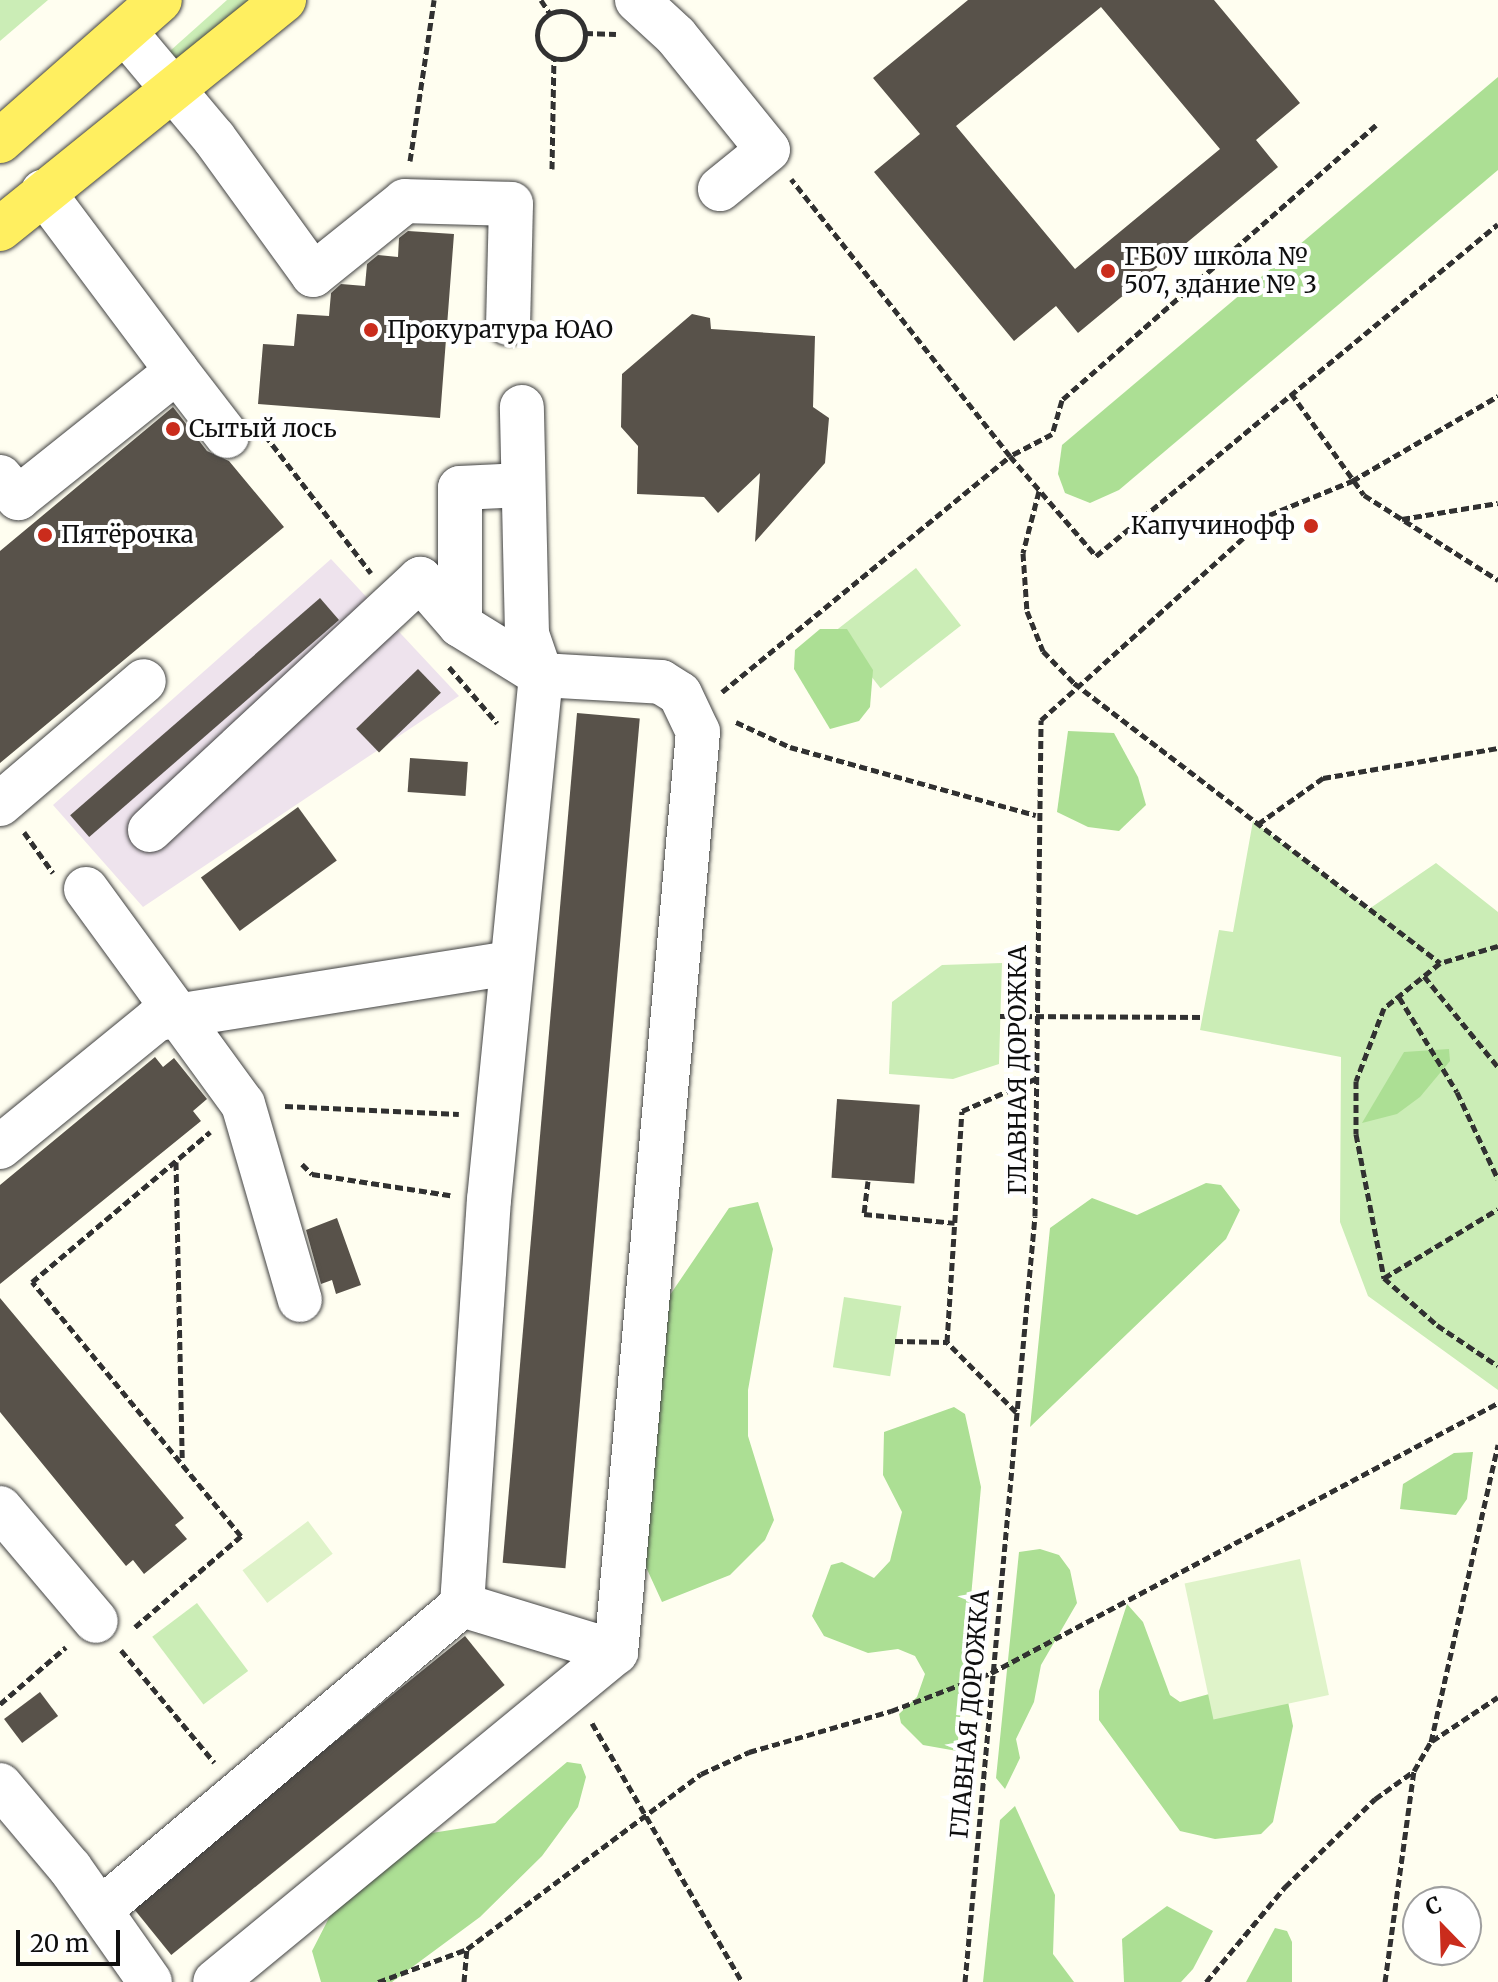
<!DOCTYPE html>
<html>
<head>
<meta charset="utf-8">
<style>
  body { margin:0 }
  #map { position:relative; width:1498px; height:1982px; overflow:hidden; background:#fffef0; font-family:Merriweather,serif }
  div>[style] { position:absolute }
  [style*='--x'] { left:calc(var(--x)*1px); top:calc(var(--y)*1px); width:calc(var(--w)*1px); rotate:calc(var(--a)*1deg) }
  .industrial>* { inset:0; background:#eee3ed }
  .green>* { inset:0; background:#cbedb6; transform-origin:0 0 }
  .forest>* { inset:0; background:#acdf94 }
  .pitch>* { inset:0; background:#dff3c9; transform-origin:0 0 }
  .building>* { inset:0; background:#58524a; transform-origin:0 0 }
  .path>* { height:5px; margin-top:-2.5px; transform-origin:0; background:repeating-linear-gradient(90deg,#313131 0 8px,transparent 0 12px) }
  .path>.ring { margin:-2.5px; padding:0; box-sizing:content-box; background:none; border:5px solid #313131; border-radius:50% }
  .roads { filter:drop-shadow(0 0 2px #424242) drop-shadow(0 0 2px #424242) }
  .minor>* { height:44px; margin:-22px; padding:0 22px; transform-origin:22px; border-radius:22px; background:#fff }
  .major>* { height:44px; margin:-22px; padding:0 22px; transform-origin:22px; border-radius:22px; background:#ffef60 }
  .dots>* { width:22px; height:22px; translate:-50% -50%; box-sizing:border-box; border:4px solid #fff; border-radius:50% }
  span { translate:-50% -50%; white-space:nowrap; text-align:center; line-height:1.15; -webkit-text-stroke:8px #fff; paint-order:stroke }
  .poi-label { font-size:24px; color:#0f0f0f }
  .left { translate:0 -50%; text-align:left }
  .right { translate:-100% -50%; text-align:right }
  .street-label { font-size:24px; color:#0f0f0f }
  .north { position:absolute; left:1402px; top:1886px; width:80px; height:80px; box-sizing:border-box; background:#fff; border:2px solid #9f9f9f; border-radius:50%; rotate:337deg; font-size:22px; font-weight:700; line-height:32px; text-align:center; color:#0f0f0f }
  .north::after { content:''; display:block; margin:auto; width:28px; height:36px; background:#ca2c1c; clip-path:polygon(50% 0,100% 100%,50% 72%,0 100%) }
  .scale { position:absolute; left:16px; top:1930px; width:104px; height:36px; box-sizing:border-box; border:4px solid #0f0f0f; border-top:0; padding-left:10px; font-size:24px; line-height:28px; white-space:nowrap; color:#0f0f0f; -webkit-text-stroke:6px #fff; paint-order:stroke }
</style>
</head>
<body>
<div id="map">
  <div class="industrial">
    <div style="clip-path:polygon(331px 559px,459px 696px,143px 907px,53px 805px)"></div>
  </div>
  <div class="green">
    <div style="clip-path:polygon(0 0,48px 0,0 41px)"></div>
    <div style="clip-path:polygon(227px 0,258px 0,172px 69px,161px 59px)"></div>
    <div style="left:916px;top:568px;width:73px;height:102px;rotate:52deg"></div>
    <div style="clip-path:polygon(1253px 821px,1369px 909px,1436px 863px,1498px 912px,1498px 1390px,1368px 1296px,1340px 1222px,1341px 1057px,1200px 1030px,1219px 930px,1233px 932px)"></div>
    <div style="clip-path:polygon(1002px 963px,999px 1064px,953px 1079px,889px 1074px,892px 1002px,942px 965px)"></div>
    <div style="left:844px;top:1297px;width:58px;height:71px;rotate:9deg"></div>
    <div style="left:197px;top:1603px;width:85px;height:56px;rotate:53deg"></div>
  </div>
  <div class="forest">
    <div style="clip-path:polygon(1498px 77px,1498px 170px,1119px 490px,1090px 503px,1065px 493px,1058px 474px,1062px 445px)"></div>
    <div style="clip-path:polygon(820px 629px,847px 629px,873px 670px,870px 707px,859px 721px,830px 729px,794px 669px,795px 650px)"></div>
    <div style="clip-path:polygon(1068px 731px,1114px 733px,1138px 777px,1146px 805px,1119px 831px,1088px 827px,1057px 812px)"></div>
    <div style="clip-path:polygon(1449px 1049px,1450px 1061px,1420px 1097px,1397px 1114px,1362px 1123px,1404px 1052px)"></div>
    <div style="clip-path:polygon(1206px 1183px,1221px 1185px,1240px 1210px,1226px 1239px,1030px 1427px,1050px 1228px,1092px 1198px,1137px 1215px)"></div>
    <div style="clip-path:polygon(758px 1202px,773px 1249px,748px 1390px,748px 1436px,774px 1520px,765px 1540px,730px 1575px,662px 1602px,640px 1554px,653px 1320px,729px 1208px)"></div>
    <div style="clip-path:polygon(954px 1407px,965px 1414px,981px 1487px,957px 1751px,923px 1745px,901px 1723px,899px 1714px,917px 1697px,925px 1674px,915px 1656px,898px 1649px,868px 1653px,824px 1636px,812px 1616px,831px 1565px,842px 1562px,874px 1578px,890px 1561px,902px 1512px,883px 1475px,884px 1432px)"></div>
    <div style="clip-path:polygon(1473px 1452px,1467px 1499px,1456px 1515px,1400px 1509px,1403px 1484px,1454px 1453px)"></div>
    <div style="clip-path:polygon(1040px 1549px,1059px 1555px,1070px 1570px,1077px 1603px,1041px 1665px,1034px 1702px,1016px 1739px,1020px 1758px,1005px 1789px,996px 1778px,1019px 1552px)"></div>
    <div style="clip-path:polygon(1127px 1604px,1143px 1622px,1170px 1695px,1180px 1702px,1242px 1685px,1285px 1687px,1293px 1726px,1273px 1822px,1261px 1834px,1215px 1839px,1180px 1831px,1099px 1720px,1099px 1691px)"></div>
    <div style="clip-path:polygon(567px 1762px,581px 1764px,586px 1777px,578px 1807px,542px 1856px,480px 1917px,392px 1982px,321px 1982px,312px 1951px,331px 1914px,419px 1835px,495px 1823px)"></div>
    <div style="clip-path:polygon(1015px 1806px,1055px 1895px,1053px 1954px,1074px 1982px,983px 1982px,1000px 1820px)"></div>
    <div style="clip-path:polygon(1167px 1906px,1213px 1931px,1193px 1969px,1181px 1982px,1124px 1982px,1122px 1939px)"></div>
    <div style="clip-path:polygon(1275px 1928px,1287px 1931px,1292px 1942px,1292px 1982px,1246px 1982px)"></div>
  </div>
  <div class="pitch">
    <div style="left:308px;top:1521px;width:41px;height:82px;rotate:53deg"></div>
    <div style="left:1300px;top:1559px;width:139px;height:118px;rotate:78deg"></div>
  </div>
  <div class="building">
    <div style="clip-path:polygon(evenodd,968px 0,1214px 0,1300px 103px,1256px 140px,1278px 167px,1078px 333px,1056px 306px,1014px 341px,874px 172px,920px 134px,873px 78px,968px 0,1101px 7px,1220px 149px,1075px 269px,956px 126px,1101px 7px)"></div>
    <div style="clip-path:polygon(408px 231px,454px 234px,440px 418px,258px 404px,263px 344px,294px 346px,297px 314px,329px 316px,331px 293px,341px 284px,365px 286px,367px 264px,378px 255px,398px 257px,399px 238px)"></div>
    <div style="clip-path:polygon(692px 314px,710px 318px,711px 329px,815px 336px,813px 407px,829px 418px,825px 463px,755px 542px,760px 473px,718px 513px,704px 497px,637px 494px,638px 446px,621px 427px,622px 374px)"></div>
    <div style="clip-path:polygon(173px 407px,207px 451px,229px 461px,284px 527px,0 763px,0 551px)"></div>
    <div style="left:320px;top:598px;width:29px;height:331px;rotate:49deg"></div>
    <div style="left:418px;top:669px;width:33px;height:86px;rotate:46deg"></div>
    <div style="left:577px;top:713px;width:63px;height:853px;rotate:5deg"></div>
    <div style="left:410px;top:758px;width:58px;height:34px;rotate:4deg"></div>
    <div style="left:298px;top:807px;width:66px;height:120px;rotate:54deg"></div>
    <div style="clip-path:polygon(155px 1057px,163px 1067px,174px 1058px,207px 1099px,193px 1111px,201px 1121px,0 1284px,0 1185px)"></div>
    <div style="left:837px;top:1099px;width:83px;height:79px;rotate:4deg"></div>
    <div style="clip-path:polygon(337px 1218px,361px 1285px,336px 1294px,332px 1280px,321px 1284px,306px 1230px)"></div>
    <div style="clip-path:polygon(0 1298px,184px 1518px,175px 1525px,187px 1539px,144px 1574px,133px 1560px,126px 1566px,0 1412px)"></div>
    <div style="left:465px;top:1636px;width:63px;height:429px;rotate:51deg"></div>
    <div style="left:40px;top:1692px;width:30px;height:45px;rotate:53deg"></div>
  </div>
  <div class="path">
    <div style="--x:541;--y:0;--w:17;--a:57"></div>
    <div class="ring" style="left:537px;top:11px;width:43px;height:43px"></div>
    <div style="--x:585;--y:33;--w:31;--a:2"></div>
    <div style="--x:1376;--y:125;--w:417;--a:138.8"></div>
    <div style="--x:1062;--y:400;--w:35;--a:106"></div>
    <div style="--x:1052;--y:434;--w:47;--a:152.4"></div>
    <div style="--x:1010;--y:456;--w:132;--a:49.3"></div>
    <div style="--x:1096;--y:556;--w:521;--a:-39.55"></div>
    <div style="--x:410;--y:161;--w:163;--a:-81.5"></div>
    <div style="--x:552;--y:169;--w:111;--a:-89"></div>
    <div style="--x:1291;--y:393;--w:125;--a:54.4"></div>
    <div style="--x:1364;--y:495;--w:159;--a:32.4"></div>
    <div style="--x:265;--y:435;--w:174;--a:52.5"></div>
    <div style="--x:1039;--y:491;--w:64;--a:104.5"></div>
    <div style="--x:1023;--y:553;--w:58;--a:86.1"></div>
    <div style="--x:1027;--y:611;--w:43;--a:68.2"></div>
    <div style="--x:1043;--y:651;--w:45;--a:45.9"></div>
    <div style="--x:1074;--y:683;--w:461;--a:37.4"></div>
    <div style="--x:1402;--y:519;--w:97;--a:-9.5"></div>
    <div style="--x:449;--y:667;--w:74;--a:49.4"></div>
    <div style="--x:722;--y:692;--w:372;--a:-39.3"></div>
    <div style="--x:1010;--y:456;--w:353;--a:-128.3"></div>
    <div style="--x:736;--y:722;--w:60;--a:24.8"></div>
    <div style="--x:790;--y:747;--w:255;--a:15.5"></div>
    <div style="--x:1258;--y:824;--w:80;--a:-35.3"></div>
    <div style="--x:1323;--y:778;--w:178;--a:-9.7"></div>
    <div style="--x:24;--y:832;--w:50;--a:54.7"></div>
    <div style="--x:1498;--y:946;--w:60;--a:163.7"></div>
    <div style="--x:1440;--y:963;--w:72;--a:141.2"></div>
    <div style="--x:1384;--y:1008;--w:78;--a:111"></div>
    <div style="--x:1356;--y:1081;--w:53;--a:90"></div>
    <div style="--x:1356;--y:1134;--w:147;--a:79"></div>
    <div style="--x:1384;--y:1278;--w:71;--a:41.6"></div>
    <div style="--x:1437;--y:1325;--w:73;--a:33.9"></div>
    <div style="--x:1424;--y:976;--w:117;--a:50.9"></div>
    <div style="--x:1399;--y:997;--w:111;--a:58.6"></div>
    <div style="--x:1457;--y:1092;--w:96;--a:64.8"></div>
    <div style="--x:1000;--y:1016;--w:203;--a:0.3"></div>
    <div style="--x:285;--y:1106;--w:174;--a:2.6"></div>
    <div style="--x:176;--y:1162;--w:298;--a:88.8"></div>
    <div style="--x:302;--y:1164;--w:14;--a:45"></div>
    <div style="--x:312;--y:1174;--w:140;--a:8.7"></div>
    <div style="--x:868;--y:1181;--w:33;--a:97"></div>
    <div style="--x:864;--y:1214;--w:91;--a:5.6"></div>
    <div style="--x:1384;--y:1278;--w:133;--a:-31.2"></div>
    <div style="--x:895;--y:1341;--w:52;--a:1.1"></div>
    <div style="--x:1016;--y:1412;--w:98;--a:-134.6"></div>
    <div style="--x:947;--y:1342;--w:231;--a:-86.3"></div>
    <div style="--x:962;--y:1111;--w:80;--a:-23.7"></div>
    <div style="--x:135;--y:1627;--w:140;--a:-40.6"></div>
    <div style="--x:241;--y:1536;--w:329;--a:-129.4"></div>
    <div style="--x:32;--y:1282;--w:233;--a:-40.1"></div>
    <div style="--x:121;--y:1650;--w:146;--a:50.3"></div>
    <div style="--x:0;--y:1704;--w:87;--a:-40.8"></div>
    <div style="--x:592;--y:1723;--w:299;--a:59.9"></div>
    <div style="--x:1432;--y:1741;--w:79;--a:-33.7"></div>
    <div style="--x:378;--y:1982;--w:95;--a:-20.3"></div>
    <div style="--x:464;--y:1982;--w:33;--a:-85"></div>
    <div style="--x:467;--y:1949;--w:292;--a:-36.8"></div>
    <div style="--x:701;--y:1774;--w:53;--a:-24.6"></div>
    <div style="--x:749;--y:1752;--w:148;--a:-16.1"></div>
    <div style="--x:891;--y:1711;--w:107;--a:-20.8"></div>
    <div style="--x:991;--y:1673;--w:574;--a:-28.04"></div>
    <div style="--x:965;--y:1982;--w:769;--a:-84.78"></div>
    <div style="--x:1035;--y:1216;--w:496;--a:-89.3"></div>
    <div style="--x:1041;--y:720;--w:307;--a:-42"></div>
    <div style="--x:1269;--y:515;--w:90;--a:-22.3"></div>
    <div style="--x:1352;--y:481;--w:169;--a:-30.2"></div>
    <div style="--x:1206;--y:1982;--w:124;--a:-50.3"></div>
    <div style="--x:1285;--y:1887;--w:126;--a:-44.4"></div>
    <div style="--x:1375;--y:1799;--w:48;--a:-35.7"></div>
    <div style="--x:1385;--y:1982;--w:213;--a:-82.2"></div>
    <div style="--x:1414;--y:1771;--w:34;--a:-60"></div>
    <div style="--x:1431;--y:1742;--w:305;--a:-77.3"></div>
  </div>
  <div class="roads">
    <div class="minor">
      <div style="--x:637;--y:0;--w:53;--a:42.7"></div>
      <div style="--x:676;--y:36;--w:146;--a:51.1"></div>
      <div style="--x:768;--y:150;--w:62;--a:140.9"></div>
      <div style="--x:125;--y:32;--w:138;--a:50"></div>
      <div style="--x:214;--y:138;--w:169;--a:54.1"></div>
      <div style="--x:313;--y:275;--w:118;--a:-38.8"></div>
      <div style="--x:405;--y:201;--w:106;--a:1.6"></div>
      <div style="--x:511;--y:204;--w:119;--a:91.4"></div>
      <div style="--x:177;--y:371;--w:82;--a:52.4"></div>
      <div style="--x:0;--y:477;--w:28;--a:49"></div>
      <div style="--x:18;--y:498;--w:203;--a:-38.6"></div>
      <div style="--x:177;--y:371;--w:224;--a:-126.8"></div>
      <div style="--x:460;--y:625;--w:137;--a:-90"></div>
      <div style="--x:460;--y:488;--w:63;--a:-2.7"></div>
      <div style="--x:0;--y:804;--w:189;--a:-40.5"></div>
      <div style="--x:150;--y:830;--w:369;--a:-42.9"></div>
      <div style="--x:420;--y:579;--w:61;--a:49"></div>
      <div style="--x:460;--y:625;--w:95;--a:31.7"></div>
      <div style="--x:541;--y:675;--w:120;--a:3.3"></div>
      <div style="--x:661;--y:682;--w:22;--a:32"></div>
      <div style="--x:680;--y:694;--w:42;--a:64.7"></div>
      <div style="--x:698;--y:732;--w:924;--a:95.09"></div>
      <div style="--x:616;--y:1652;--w:519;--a:140.55"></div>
      <div style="--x:86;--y:889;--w:266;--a:53.9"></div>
      <div style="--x:243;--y:1104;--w:204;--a:73.8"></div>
      <div style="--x:0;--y:1147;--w:203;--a:-39.2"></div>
      <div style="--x:157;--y:1019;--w:358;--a:-9"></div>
      <div style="--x:0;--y:1508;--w:148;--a:49.7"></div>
      <div style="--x:462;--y:1605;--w:161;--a:17"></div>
      <div style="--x:0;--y:1785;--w:109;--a:49.9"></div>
      <div style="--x:70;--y:1868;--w:139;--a:54.9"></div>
      <div style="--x:100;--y:1910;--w:473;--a:-40.1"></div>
      <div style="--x:462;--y:1605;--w:406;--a:-86.2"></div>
      <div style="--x:489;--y:1200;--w:528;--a:-84.34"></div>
      <div style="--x:541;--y:675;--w:43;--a:-108.9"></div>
      <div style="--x:527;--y:634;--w:227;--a:-91.3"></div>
    </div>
    <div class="major">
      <div style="--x:0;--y:141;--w:213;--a:-41.4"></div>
      <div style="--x:0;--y:229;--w:365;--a:-38.9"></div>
    </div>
  </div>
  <div class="dots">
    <div style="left:1108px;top:271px;background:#ca2c1c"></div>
    <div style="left:371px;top:330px;background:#ca2c1c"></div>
    <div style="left:173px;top:429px;background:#ca2c1c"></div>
    <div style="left:1311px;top:526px;background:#ca2c1c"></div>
    <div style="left:45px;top:535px;background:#ca2c1c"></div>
  </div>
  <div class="poi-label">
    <span class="left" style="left:1124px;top:271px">ГБОУ школа №<br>507, здание № 3</span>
    <span class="left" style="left:387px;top:330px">Прокуратура ЮАО</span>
    <span class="left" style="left:189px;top:429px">Сытый лось</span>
    <span class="right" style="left:1295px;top:526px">Капучинофф</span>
    <span class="left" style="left:61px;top:535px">Пятёрочка</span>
  </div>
  <div class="street-label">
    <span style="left:1018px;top:1070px;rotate:-90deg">ГЛАВНАЯ ДОРОЖКА</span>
    <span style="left:970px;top:1714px;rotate:-85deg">ГЛАВНАЯ ДОРОЖКА</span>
  </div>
  <div class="north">С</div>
  <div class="scale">20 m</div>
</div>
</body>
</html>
